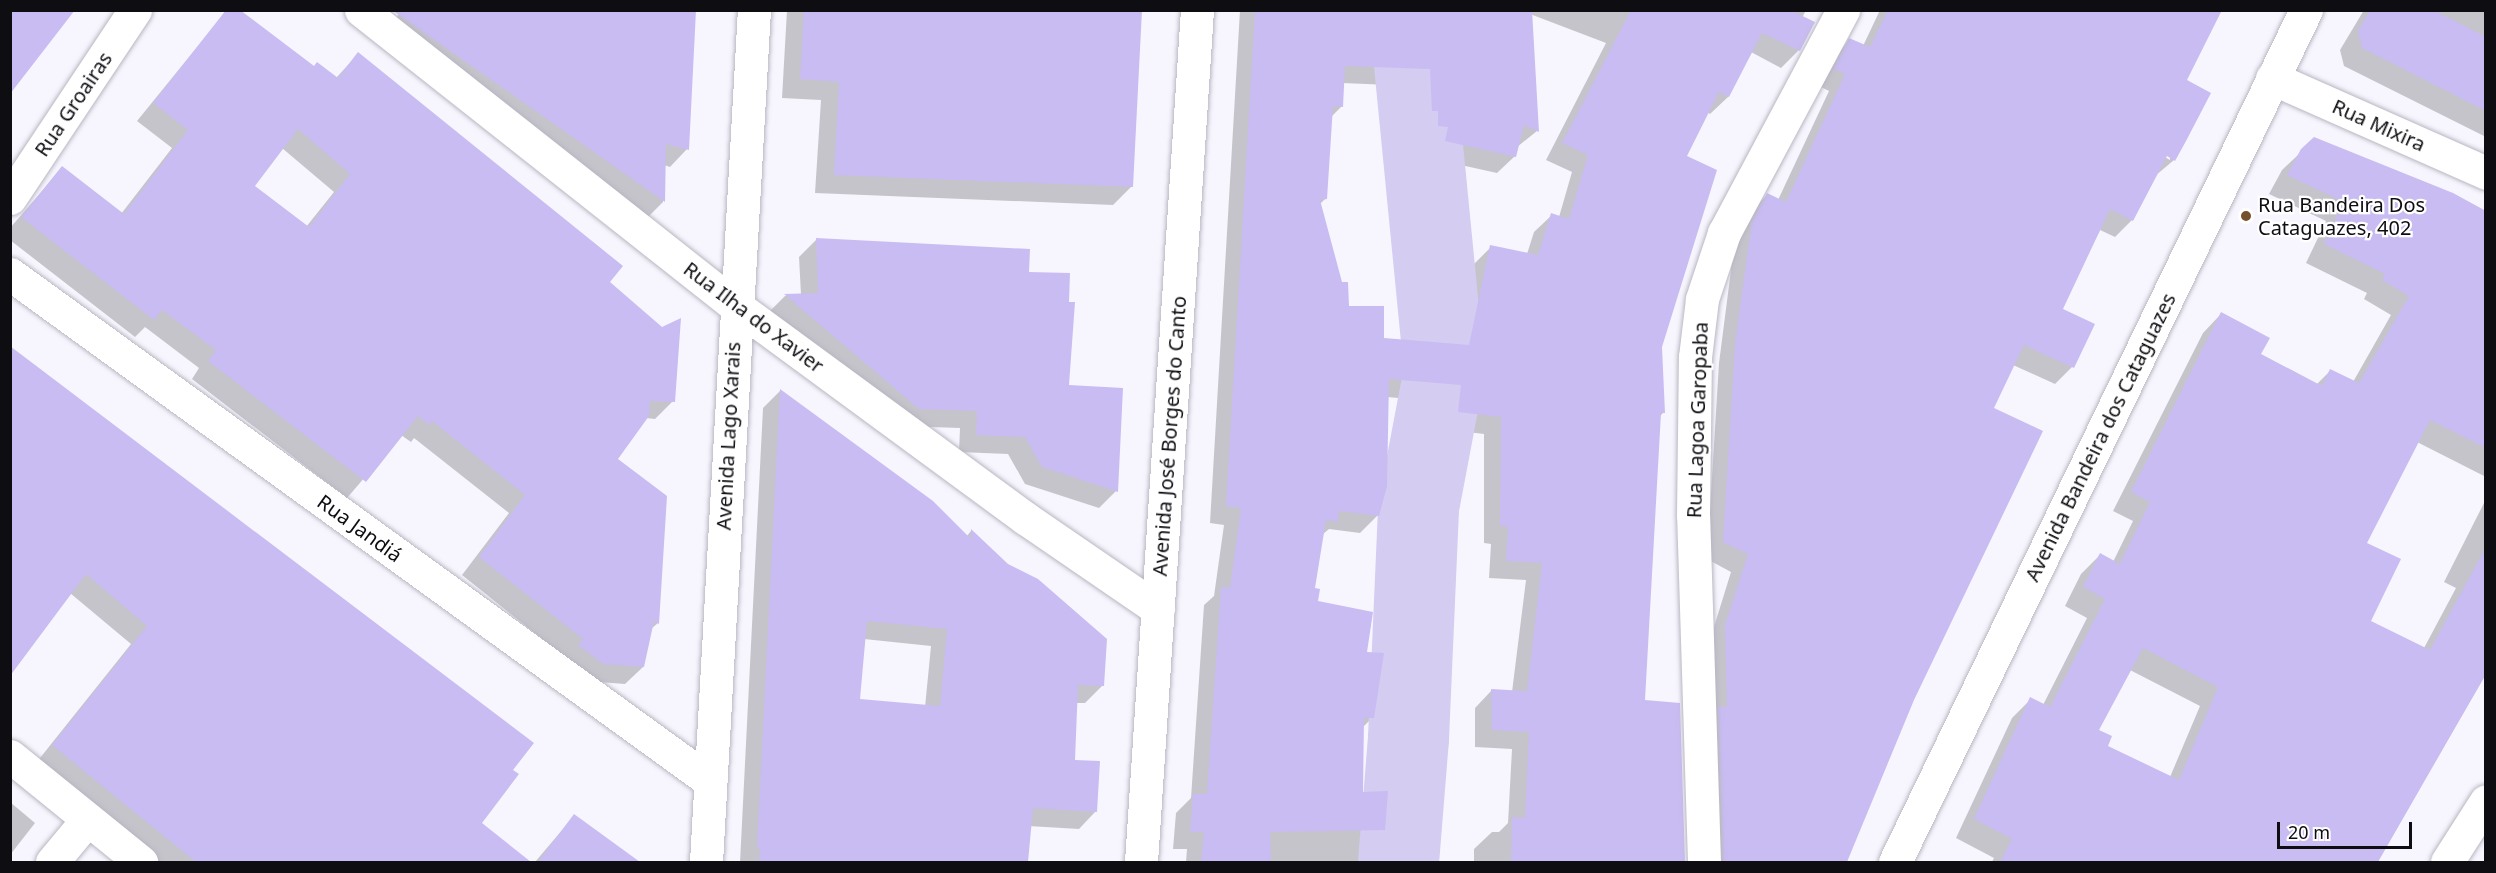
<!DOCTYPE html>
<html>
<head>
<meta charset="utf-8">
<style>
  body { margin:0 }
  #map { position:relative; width:2496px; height:873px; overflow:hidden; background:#f7f6fe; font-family:"Noto Sans",sans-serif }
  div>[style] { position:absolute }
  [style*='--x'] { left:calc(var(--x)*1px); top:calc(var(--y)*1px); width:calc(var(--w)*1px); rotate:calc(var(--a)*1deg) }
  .shadow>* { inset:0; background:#0003 }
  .river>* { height:81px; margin:-40.5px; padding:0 40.5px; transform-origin:40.5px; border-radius:40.5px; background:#d4ccf1 }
  .building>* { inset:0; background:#c9bcf2 }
  .roads { filter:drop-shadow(0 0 2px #b8b6c2) drop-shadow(0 0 2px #b8b6c2) }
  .minor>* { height:33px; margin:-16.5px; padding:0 16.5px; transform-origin:16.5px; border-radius:16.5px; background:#fff }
  .dots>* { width:16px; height:16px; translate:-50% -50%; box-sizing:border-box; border:3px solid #fff; border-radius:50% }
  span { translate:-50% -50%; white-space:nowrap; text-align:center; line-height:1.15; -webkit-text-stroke:4.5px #fff; paint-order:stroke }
  .street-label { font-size:20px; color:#0e0d12 }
  .poi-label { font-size:20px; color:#0e0d12 }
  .left { translate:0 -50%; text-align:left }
  .frame { position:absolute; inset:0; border:12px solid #0e0d12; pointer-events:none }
  .scale { position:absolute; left:2277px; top:822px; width:135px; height:27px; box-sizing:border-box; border:3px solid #0e0d12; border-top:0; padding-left:8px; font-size:18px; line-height:21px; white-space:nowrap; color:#0e0d12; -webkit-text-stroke:4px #fff; paint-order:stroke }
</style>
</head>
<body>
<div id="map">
  <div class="shadow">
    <div style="clip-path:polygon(402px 10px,687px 149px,670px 167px,664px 165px,663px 202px,646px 219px,390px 26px)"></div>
    <div style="clip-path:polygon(787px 10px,1089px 10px,1132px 186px,1113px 205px,815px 193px,821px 100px,782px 98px)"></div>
    <div style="clip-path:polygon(evenodd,1240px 10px,1806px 10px,1802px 18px,1813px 23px,1799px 50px,1781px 68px,1751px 52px,1728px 97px,1710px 114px,1707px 112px,1685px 156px,1661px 347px,1664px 412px,1660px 416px,1643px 701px,1682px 792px,1677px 862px,1474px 862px,1474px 849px,1492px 832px,1499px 832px,1508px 823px,1512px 749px,1475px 747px,1475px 708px,1492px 690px,1512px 692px,1526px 580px,1489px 578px,1491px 544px,1484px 543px,1484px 434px,1442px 429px,1444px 402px,1387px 397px,1377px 516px,1360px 533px,1329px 529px,1322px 535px,1313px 590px,1316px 602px,1365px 653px,1373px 717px,1362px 728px,1361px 793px,1384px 830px,1372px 841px,1371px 862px,1186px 862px,1187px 849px,1173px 849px,1176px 813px,1191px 798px,1204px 605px,1214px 596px,1224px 525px,1210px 523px,1240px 10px,1530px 14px,1606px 43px,1546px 160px,1572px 172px,1559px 217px,1552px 215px,1534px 232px,1527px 254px,1491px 247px,1474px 264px,1456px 346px,1382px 340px,1348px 308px,1320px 204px,1326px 198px,1331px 117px,1341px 107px,1342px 83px,1414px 86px,1415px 128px,1422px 128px,1421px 143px,1431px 144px,1429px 158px,1497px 173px,1515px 156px,1517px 147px,1537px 131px,1530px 14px)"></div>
    <div style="clip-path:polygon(evenodd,1880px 10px,2099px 10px,2185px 81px,2174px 160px,2155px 176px,2132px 220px,2115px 237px,2100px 230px,2061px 309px,2072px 367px,2055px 384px,2013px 365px,1991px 409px,1912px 699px,1845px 862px,1715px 862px,1709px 643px,1731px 572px,1707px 559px,1719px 363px,1735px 239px,1750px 212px,1767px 195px,1778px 200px,1829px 91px,1817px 85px,1833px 57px,1850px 40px,1863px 46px,1880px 10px,2159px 154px,2170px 156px,2170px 160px,2159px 154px)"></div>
    <div style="clip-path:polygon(2364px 10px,2486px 10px,2486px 137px,2344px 66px,2340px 50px)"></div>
    <div style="clip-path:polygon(evenodd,215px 25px,336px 78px,358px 54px,608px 283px,673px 401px,655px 419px,646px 418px,616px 459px,658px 623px,651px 629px,643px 667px,625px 684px,585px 681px,566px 658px,462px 575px,509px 513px,414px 438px,411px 442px,401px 435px,347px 498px,192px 379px,199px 368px,145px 327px,135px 337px,10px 240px,10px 228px,62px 168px,121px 214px,172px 148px,137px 121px,215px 25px,282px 148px,334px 192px,306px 227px,253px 186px,282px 148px)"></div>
    <div style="clip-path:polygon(evenodd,2315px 139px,2452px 194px,2486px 212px,2486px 477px,2417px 442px,2365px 543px,2369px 622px,2424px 648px,2456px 588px,2444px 582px,2486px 499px,2486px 674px,2385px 847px,2370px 862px,1992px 862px,1994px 858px,1956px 838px,2012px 718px,2031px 699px,2043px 705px,2087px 618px,2065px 606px,2081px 574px,2100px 555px,2113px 562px,2133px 521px,2113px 511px,2203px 333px,2221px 314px,2259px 355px,2316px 385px,2330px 371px,2353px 382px,2391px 315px,2364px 299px,2367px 293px,2306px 263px,2326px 221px,2269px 194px,2282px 170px,2315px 139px,2130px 670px,2200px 706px,2170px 777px,2106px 746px,2097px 730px,2130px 670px)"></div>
    <div style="clip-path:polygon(816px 240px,1028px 273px,1068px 386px,1116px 491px,1099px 508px,1025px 484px,1008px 454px,959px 452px,960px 428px,901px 426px,768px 313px,785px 296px,801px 295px,799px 257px)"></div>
    <div style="clip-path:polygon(10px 348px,511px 770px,480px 823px,528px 862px,158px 862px,36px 763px,131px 644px,70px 593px)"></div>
    <div style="clip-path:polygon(evenodd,780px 391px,966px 537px,971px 531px,1102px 686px,1085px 703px,1076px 703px,1073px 761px,1096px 811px,1079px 829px,1028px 826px,1026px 862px,740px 862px,763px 408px,780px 391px,864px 639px,931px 646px,925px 707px,858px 701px,864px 639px)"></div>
    <div style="clip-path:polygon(10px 802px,35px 823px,10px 855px)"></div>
    <div style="clip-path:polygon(574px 816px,610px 843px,598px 862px,535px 862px)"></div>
  </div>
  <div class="river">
    <div style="--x:1398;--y:862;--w:124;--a:-85.4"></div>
    <div style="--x:1408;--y:738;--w:231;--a:-87.5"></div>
    <div style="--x:1418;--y:507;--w:139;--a:-79.3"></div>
    <div style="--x:1444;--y:370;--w:362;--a:-95.6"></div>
  </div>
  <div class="building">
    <div style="clip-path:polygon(10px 10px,75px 10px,10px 94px)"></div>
    <div style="clip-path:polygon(evenodd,226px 10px,240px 10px,314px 66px,317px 62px,338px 78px,358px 52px,623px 266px,610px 282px,662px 327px,681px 318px,675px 402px,650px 401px,649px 416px,618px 459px,667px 496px,659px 624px,654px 621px,644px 667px,603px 664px,578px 645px,583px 639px,479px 557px,525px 495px,432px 421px,429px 425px,418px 416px,366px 482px,208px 361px,216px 350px,162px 310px,154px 320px,21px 217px,62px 166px,124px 214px,188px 130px,153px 103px,226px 10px,298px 129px,350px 174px,309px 227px,255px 186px,298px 129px)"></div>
    <div style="clip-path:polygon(392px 10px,696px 10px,689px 150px,666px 144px,665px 202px)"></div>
    <div style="clip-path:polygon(804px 10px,1142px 10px,1133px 187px,834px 175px,839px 82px,800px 79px)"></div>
    <div style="clip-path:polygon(1255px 10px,1532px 10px,1539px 132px,1524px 125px,1516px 157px,1445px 141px,1448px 127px,1438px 126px,1438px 111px,1432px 111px,1430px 69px,1345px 66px,1343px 107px,1333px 106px,1327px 199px,1320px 200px,1342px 282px,1348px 282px,1349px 306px,1384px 306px,1384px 338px,1469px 345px,1490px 245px,1538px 255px,1551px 213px,1569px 219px,1588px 155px,1562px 143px,1631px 10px,1790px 10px,1815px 22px,1800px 51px,1762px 33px,1729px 97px,1719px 92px,1687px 156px,1717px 170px,1662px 347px,1665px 413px,1661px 413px,1645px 700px,1680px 703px,1685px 862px,1511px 862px,1512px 817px,1525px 818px,1529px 732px,1492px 730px,1491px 689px,1527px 691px,1542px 563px,1506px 561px,1508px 527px,1500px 526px,1501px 417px,1458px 412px,1461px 385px,1389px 379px,1387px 486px,1379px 516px,1339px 511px,1338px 522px,1326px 520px,1315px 588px,1320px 589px,1318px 601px,1373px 612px,1367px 652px,1384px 653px,1374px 718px,1364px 718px,1363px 792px,1388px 791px,1385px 830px,1270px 832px,1271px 862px,1201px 862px,1204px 832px,1190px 832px,1193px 794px,1207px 794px,1221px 587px,1230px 588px,1241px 508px,1226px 506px)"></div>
    <div style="clip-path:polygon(1888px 10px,2222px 10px,2187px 80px,2211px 93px,2186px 141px,2175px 161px,2167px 156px,2133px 221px,2110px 209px,2063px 309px,2095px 324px,2074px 368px,2024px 345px,1994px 408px,2043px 431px,1914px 700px,1847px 862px,1723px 862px,1718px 706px,1727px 707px,1725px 625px,1748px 554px,1723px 542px,1735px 344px,1752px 221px,1767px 193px,1786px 202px,1845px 74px,1833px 68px,1849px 38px,1870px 47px)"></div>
    <div style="clip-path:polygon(2370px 10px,2433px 10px,2486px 37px,2486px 111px,2362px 48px,2358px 31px)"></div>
    <div style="clip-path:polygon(evenodd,2314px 137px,2453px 193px,2486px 211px,2486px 448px,2430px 420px,2367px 543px,2401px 559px,2371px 621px,2430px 650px,2486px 547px,2486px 674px,2378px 862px,2000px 862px,2012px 839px,1974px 819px,2030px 697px,2050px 707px,2105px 599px,2083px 587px,2100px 553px,2120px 564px,2150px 502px,2131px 492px,2221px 312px,2270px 338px,2261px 354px,2322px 386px,2330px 369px,2359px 383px,2409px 296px,2382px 280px,2385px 274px,2324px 244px,2344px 202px,2287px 175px,2301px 149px,2314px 137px,2143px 648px,2218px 687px,2179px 780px,2108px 746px,2112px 736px,2099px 730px,2143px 648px)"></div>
    <div style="clip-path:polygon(816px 238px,1030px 249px,1029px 272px,1070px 273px,1069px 302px,1075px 302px,1069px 385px,1123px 388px,1118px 492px,1042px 467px,1025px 437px,976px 435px,977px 411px,919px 409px,784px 294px,818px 293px)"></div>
    <div style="clip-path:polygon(10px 346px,534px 743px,513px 770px,519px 774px,482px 823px,531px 862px,196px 862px,52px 745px,147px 626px,86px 574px,10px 676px)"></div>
    <div style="clip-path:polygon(evenodd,780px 389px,933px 501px,971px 539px,971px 529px,1008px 564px,1038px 579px,1107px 639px,1104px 686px,1078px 685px,1075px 760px,1100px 761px,1097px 812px,1033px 808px,1028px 862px,759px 862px,760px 848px,757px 847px,780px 389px,867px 621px,947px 629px,940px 706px,860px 699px,867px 621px)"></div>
    <div style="clip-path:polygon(574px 814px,640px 862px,538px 862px)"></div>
  </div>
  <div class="roads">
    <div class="minor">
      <div style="--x:361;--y:10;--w:476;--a:38.3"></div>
      <div style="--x:735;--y:305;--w:360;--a:36.3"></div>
      <div style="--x:1025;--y:518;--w:161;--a:34.4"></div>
      <div style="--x:2272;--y:78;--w:234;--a:23.9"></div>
      <div style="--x:10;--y:198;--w:226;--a:-56.4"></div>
      <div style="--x:10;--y:274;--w:864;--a:35.92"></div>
      <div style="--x:10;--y:756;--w:169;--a:39"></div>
      <div style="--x:52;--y:862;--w:55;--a:-50.2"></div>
      <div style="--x:706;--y:862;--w:853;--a:-86.78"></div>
      <div style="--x:1141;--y:862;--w:854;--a:-86.24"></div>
      <div style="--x:1704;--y:862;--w:347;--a:-91.8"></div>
      <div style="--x:1693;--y:515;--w:158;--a:-89.3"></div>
      <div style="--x:1695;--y:357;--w:58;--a:-83.1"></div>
      <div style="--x:1702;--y:299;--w:70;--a:-71.6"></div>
      <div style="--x:1724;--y:233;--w:253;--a:-61.9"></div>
      <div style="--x:1895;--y:862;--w:946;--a:-64.25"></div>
      <div style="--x:2447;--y:862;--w:72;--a:-57.4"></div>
    </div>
  </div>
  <div class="dots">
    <div style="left:2246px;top:216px;background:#75512b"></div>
  </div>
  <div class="street-label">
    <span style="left:73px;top:104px;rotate:-56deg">Rua Groairas</span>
    <span style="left:2379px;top:125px;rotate:24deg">Rua Mixira</span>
    <span style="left:754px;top:317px;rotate:37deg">Rua Ilha do Xavier</span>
    <span style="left:1697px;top:420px;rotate:-88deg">Rua Lagoa Garopaba</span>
    <span style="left:728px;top:436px;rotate:-87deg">Avenida Lago Xarais</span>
    <span style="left:1169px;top:436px;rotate:-86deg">Avenida José Borges do Canto</span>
    <span style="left:2100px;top:437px;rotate:-64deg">Avenida Bandeira dos Cataguazes</span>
    <span style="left:360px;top:528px;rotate:36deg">Rua Jandiá</span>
  </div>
  <div class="poi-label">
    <span class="left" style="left:2258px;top:216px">Rua Bandeira Dos<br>Cataguazes, 402</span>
  </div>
  <div class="frame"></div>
  <div class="scale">20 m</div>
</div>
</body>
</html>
